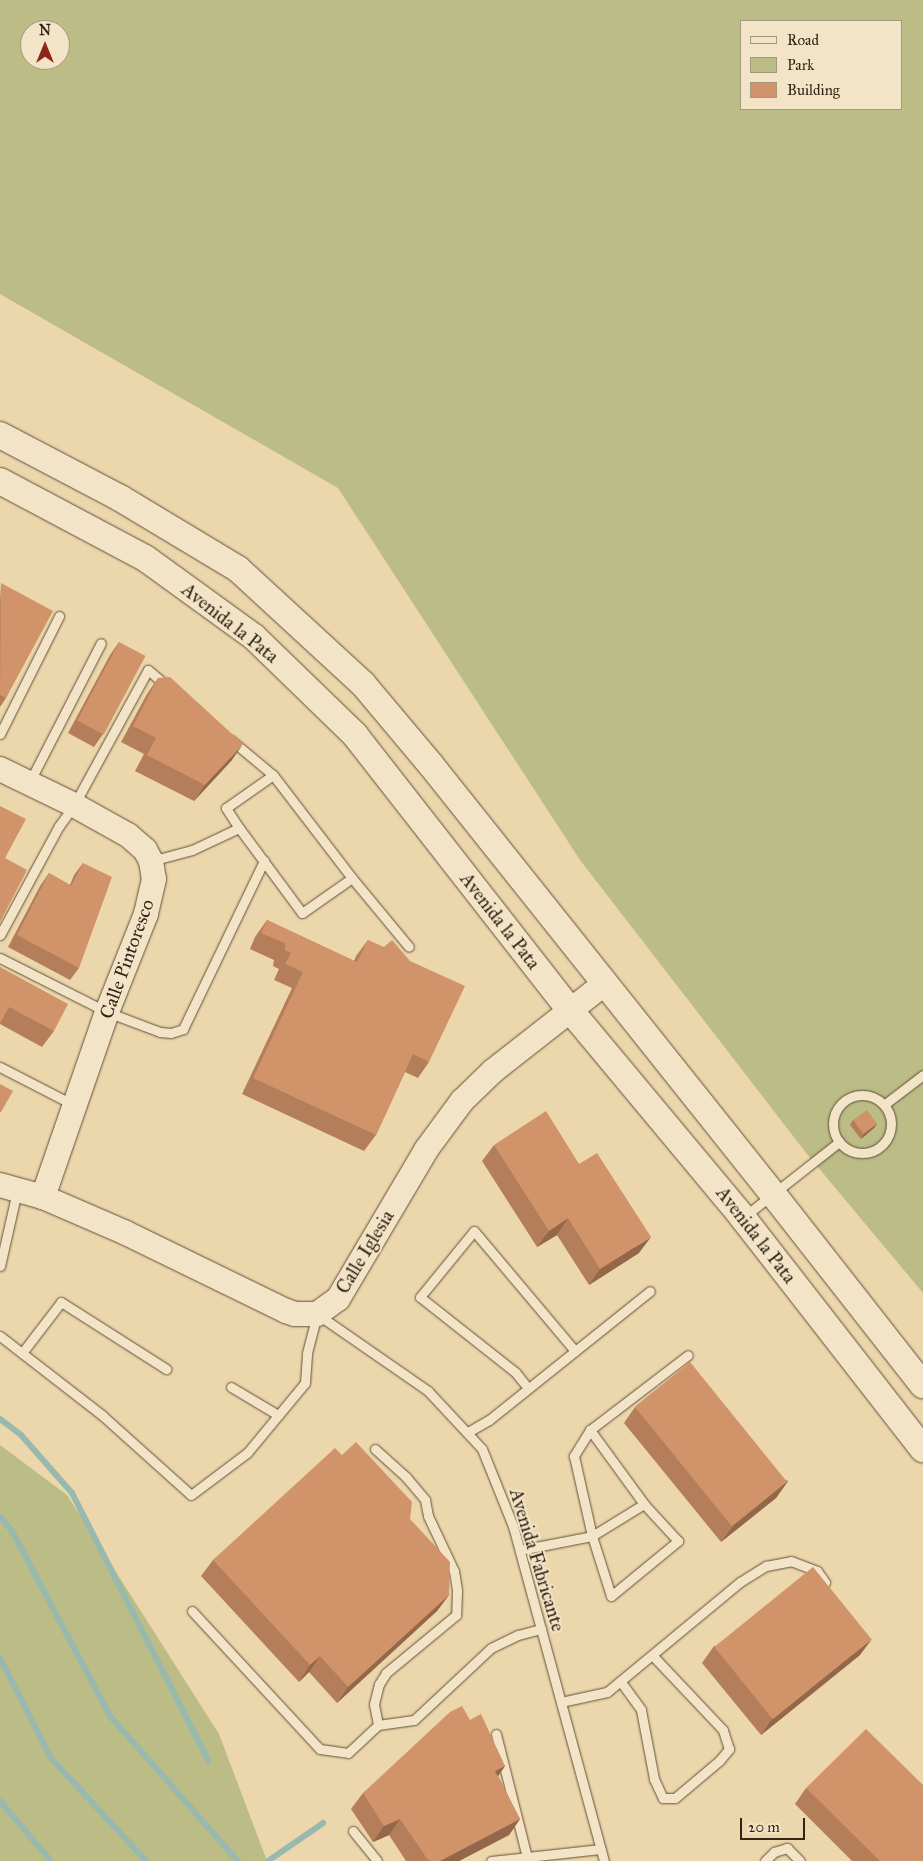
<!DOCTYPE html>
<html>
<head>
<meta charset="utf-8">
<style>
  body { margin:0 }
  #map { position:relative; width:923px; height:1861px; overflow:hidden; background:#ecd6ab; font-family:"IM FELL Great Primer",serif }
  div>[style] { position:absolute }
  [style*='--x'] { left:calc(var(--x)*1px); top:calc(var(--y)*1px); width:calc(var(--w)*1px); rotate:calc(var(--a)*1deg) }
  .green>* { inset:0; background:#bcbc86 }
  .stream>* { height:6px; margin:-3px; padding:0 3px; transform-origin:3px; border-radius:3px; background:#99b9ae }
  .roads { filter:drop-shadow(0 0 1px #60503a) drop-shadow(0 0 1px #60503a) }
  .service>* { height:9px; margin:-4.5px; padding:0 4.5px; transform-origin:4.5px; border-radius:4.5px; background:#f3e4c8 }
  .service>.ring { margin:-4.5px; padding:0; box-sizing:content-box; background:none; border:9px solid #f3e4c8; border-radius:50% }
  .tertiary>* { height:24px; margin:-12px; padding:0 12px; transform-origin:12px; border-radius:12px; background:#f3e4c8 }
  .secondary>* { height:26px; margin:-13px; padding:0 13px; transform-origin:13px; border-radius:13px; background:#f3e4c8 }
  .wall>* { inset:0; background:#b47e5b }
  .shaded-wall>* { inset:0; background:#92674a }
  .building>* { inset:0; background:#d1936a; transform-origin:0 0 }
  span { translate:-50% -50%; white-space:nowrap; text-align:center; line-height:1.15; -webkit-text-stroke:4px #f3e4c8; paint-order:stroke }
  .street-label { font-size:19px; color:#322315 }
  .legend { position:absolute; left:740px; top:20px; width:162px; height:90px; box-sizing:border-box; background:#f3e4c8; border:1px solid #a69780; margin:0; padding:6px 9px; list-style:none; font-size:15px; color:#322315 }
  .legend li { display:flex; align-items:center; gap:10px; height:25px }
  .legend b { width:25px; border:1px solid #a69780 }
  .north { position:absolute; left:20px; top:20px; width:50px; height:50px; box-sizing:border-box; background:#f3e4c8; border:1px solid #a69780; border-radius:50%; rotate:0deg; font-size:14px; font-weight:700; line-height:20px; text-align:center; color:#322315 }
  .north::after { content:''; display:block; margin:auto; width:18px; height:22px; background:#8f2418; clip-path:polygon(50% 0,100% 100%,50% 72%,0 100%) }
  .scale { position:absolute; left:740px; top:1818px; width:65px; height:22px; box-sizing:border-box; border:2px solid #322315; border-top:0; padding-left:6px; font-size:15px; line-height:18px; white-space:nowrap; color:#322315; -webkit-text-stroke:4px #f3e4c8; paint-order:stroke }
</style>
</head>
<body>
<div id="map">
  <div class="green">
    <div style="clip-path:polygon(evenodd,0 0,923px 0,923px 1293px,807px 1154px,580px 860px,338px 488px,0 294px,0 0,742px 21px,902px 21px,902px 109px,742px 109px,742px 21px,0 0,30px 30px,60px 30px,60px 60px,30px 60px,30px 30px)"></div>
    <div style="clip-path:polygon(0 1445px,67px 1495px,219px 1734px,267px 1861px,0 1861px)"></div>
  </div>
  <div class="stream">
    <div style="--x:0;--y:1419;--w:26;--a:37"></div>
    <div style="--x:21;--y:1435;--w:77;--a:48.7"></div>
    <div style="--x:72;--y:1493;--w:300;--a:63"></div>
    <div style="--x:0;--y:1517;--w:18;--a:49"></div>
    <div style="--x:12;--y:1531;--w:209;--a:62.1"></div>
    <div style="--x:110;--y:1716;--w:193;--a:48.6"></div>
    <div style="--x:0;--y:1658;--w:112;--a:63"></div>
    <div style="--x:51;--y:1758;--w:140;--a:47.3"></div>
    <div style="--x:0;--y:1801;--w:79;--a:49.6"></div>
    <div style="--x:268;--y:1861;--w:67;--a:-34.6"></div>
  </div>
  <div class="roads">
    <div class="service">
      <div style="--x:0;--y:734;--w:132;--a:-63.4"></div>
      <div style="--x:231;--y:740;--w:55;--a:39.8"></div>
      <div style="--x:29;--y:783;--w:157;--a:-62.8"></div>
      <div style="--x:151;--y:861;--w:42;--a:-15"></div>
      <div style="--x:192;--y:850;--w:52;--a:-25.1"></div>
      <div style="--x:239;--y:828;--w:24;--a:-123"></div>
      <div style="--x:226;--y:808;--w:57;--a:-35.1"></div>
      <div style="--x:273;--y:775;--w:130;--a:52.5"></div>
      <div style="--x:352;--y:878;--w:61;--a:145"></div>
      <div style="--x:302;--y:913;--w:106;--a:-126.5"></div>
      <div style="--x:352;--y:878;--w:89;--a:50.4"></div>
      <div style="--x:0;--y:935;--w:124;--a:-61.6"></div>
      <div style="--x:59;--y:826;--w:26;--a:-54"></div>
      <div style="--x:74;--y:805;--w:154;--a:-61.3"></div>
      <div style="--x:148;--y:670;--w:23;--a:40"></div>
      <div style="--x:0;--y:958;--w:120;--a:26.8"></div>
      <div style="--x:107;--y:1012;--w:57;--a:20.7"></div>
      <div style="--x:160;--y:1032;--w:11;--a:5"></div>
      <div style="--x:171;--y:1033;--w:13;--a:-18"></div>
      <div style="--x:183;--y:1029;--w:187;--a:-64.3"></div>
      <div style="--x:0;--y:1067;--w:83;--a:27.2"></div>
      <div class="ring" style="left:833px;top:1095px;width:49px;height:49px"></div>
      <div style="--x:885;--y:1104;--w:48;--a:-37.3"></div>
      <div style="--x:745;--y:1216;--w:120;--a:-38.2"></div>
      <div style="--x:0;--y:1266;--w:77;--a:-77.2"></div>
      <div style="--x:0;--y:1336;--w:130;--a:37.8"></div>
      <div style="--x:103;--y:1416;--w:118;--a:41.9"></div>
      <div style="--x:191;--y:1495;--w:70;--a:-36.9"></div>
      <div style="--x:247;--y:1453;--w:91;--a:-50.4"></div>
      <div style="--x:305;--y:1383;--w:30;--a:-86"></div>
      <div style="--x:307;--y:1353;--w:40;--a:-75.6"></div>
      <div style="--x:317;--y:1314;--w:135;--a:34.7"></div>
      <div style="--x:428;--y:1391;--w:79;--a:47"></div>
      <div style="--x:482;--y:1449;--w:83;--a:68.1"></div>
      <div style="--x:513;--y:1526;--w:347;--a:74.8"></div>
      <div style="--x:22;--y:1353;--w:64;--a:-52.6"></div>
      <div style="--x:61;--y:1302;--w:125;--a:32.5"></div>
      <div style="--x:231;--y:1387;--w:55;--a:30.8"></div>
      <div style="--x:528;--y:1388;--w:21;--a:-129"></div>
      <div style="--x:515;--y:1372;--w:121;--a:-141.7"></div>
      <div style="--x:420;--y:1297;--w:85;--a:-50.7"></div>
      <div style="--x:474;--y:1231;--w:157;--a:49.9"></div>
      <div style="--x:590;--y:1430;--w:31;--a:122"></div>
      <div style="--x:574;--y:1456;--w:82;--a:77.3"></div>
      <div style="--x:592;--y:1536;--w:63;--a:72.4"></div>
      <div style="--x:611;--y:1596;--w:87;--a:-39.4"></div>
      <div style="--x:678;--y:1541;--w:50;--a:-132.6"></div>
      <div style="--x:468;--y:1432;--w:24;--a:-30"></div>
      <div style="--x:489;--y:1420;--w:206;--a:-38.7"></div>
      <div style="--x:375;--y:1449;--w:42;--a:42.1"></div>
      <div style="--x:406;--y:1477;--w:30;--a:50"></div>
      <div style="--x:425;--y:1500;--w:16;--a:79"></div>
      <div style="--x:428;--y:1516;--w:61;--a:64.7"></div>
      <div style="--x:454;--y:1571;--w:20;--a:81"></div>
      <div style="--x:457;--y:1591;--w:24;--a:92"></div>
      <div style="--x:456;--y:1615;--w:91;--a:140.4"></div>
      <div style="--x:386;--y:1673;--w:13;--a:122"></div>
      <div style="--x:379;--y:1684;--w:21;--a:104"></div>
      <div style="--x:374;--y:1704;--w:21;--a:79"></div>
      <div style="--x:520;--y:1550;--w:73;--a:-11"></div>
      <div style="--x:592;--y:1536;--w:61;--a:-31.6"></div>
      <div style="--x:644;--y:1504;--w:92;--a:-126.1"></div>
      <div style="--x:590;--y:1430;--w:123;--a:-37.4"></div>
      <div style="--x:192;--y:1611;--w:188;--a:47.2"></div>
      <div style="--x:320;--y:1749;--w:28;--a:8"></div>
      <div style="--x:348;--y:1753;--w:41;--a:-43"></div>
      <div style="--x:378;--y:1725;--w:36;--a:-8"></div>
      <div style="--x:414;--y:1720;--w:105;--a:-43.1"></div>
      <div style="--x:491;--y:1648;--w:30;--a:-26"></div>
      <div style="--x:518;--y:1635;--w:24;--a:-15"></div>
      <div style="--x:621;--y:1682;--w:34;--a:54"></div>
      <div style="--x:641;--y:1710;--w:70;--a:79.3"></div>
      <div style="--x:654;--y:1779;--w:21;--a:65"></div>
      <div style="--x:663;--y:1798;--w:12;--a:0"></div>
      <div style="--x:675;--y:1798;--w:57;--a:-40.1"></div>
      <div style="--x:719;--y:1761;--w:16;--a:-50"></div>
      <div style="--x:729;--y:1749;--w:20;--a:-108"></div>
      <div style="--x:723;--y:1730;--w:102;--a:-133.4"></div>
      <div style="--x:561;--y:1702;--w:47;--a:-12.3"></div>
      <div style="--x:607;--y:1692;--w:173;--a:-39.6"></div>
      <div style="--x:740;--y:1582;--w:31;--a:-32"></div>
      <div style="--x:766;--y:1566;--w:25;--a:-11"></div>
      <div style="--x:791;--y:1561;--w:28;--a:21"></div>
      <div style="--x:817;--y:1571;--w:14;--a:54"></div>
      <div style="--x:496;--y:1734;--w:127;--a:75.9"></div>
      <div style="--x:527;--y:1857;--w:74;--a:-6.2"></div>
      <div style="--x:353;--y:1831;--w:38;--a:51"></div>
      <div style="--x:491;--y:1861;--w:36;--a:-6"></div>
      <div style="--x:765;--y:1861;--w:13;--a:-45"></div>
      <div style="--x:774;--y:1852;--w:14;--a:-17"></div>
      <div style="--x:787;--y:1848;--w:18;--a:45"></div>
    </div>
    <div class="tertiary">
      <div style="--x:0;--y:769;--w:82;--a:25.9"></div>
      <div style="--x:74;--y:805;--w:62;--a:29.1"></div>
      <div style="--x:128;--y:835;--w:23;--a:41"></div>
      <div style="--x:145;--y:850;--w:13;--a:61"></div>
      <div style="--x:151;--y:861;--w:18;--a:81"></div>
      <div style="--x:154;--y:879;--w:36;--a:103"></div>
      <div style="--x:146;--y:914;--w:105;--a:111.7"></div>
      <div style="--x:107;--y:1012;--w:196;--a:109.1"></div>
      <div style="--x:0;--y:1185;--w:45;--a:15.6"></div>
      <div style="--x:43;--y:1197;--w:90;--a:23.4"></div>
      <div style="--x:126;--y:1233;--w:178;--a:26"></div>
      <div style="--x:286;--y:1311;--w:9;--a:18"></div>
      <div style="--x:295;--y:1314;--w:22;--a:0"></div>
      <div style="--x:317;--y:1314;--w:26;--a:-36"></div>
      <div style="--x:338;--y:1299;--w:173;--a:-59.4"></div>
      <div style="--x:426;--y:1150;--w:61;--a:-53.7"></div>
      <div style="--x:462;--y:1101;--w:43;--a:-44.1"></div>
      <div style="--x:493;--y:1071;--w:141;--a:-38.1"></div>
    </div>
    <div class="secondary">
      <div style="--x:0;--y:435;--w:136;--a:27.7"></div>
      <div style="--x:120;--y:498;--w:138;--a:31"></div>
      <div style="--x:238;--y:569;--w:170;--a:42.6"></div>
      <div style="--x:363;--y:684;--w:106;--a:50"></div>
      <div style="--x:431;--y:765;--w:549;--a:51.44"></div>
      <div style="--x:773;--y:1194;--w:243;--a:51.9"></div>
      <div style="--x:0;--y:481;--w:164;--a:28"></div>
      <div style="--x:145;--y:558;--w:135;--a:35.9"></div>
      <div style="--x:254;--y:637;--w:141;--a:44.1"></div>
      <div style="--x:355;--y:735;--w:349;--a:52"></div>
      <div style="--x:570;--y:1010;--w:271;--a:50.2"></div>
      <div style="--x:743;--y:1218;--w:293;--a:52.1"></div>
    </div>
  </div>
  <div class="wall">
    <div style="clip-path:polygon(0 584px,6px 698px,0 707px)"></div>
    <div style="clip-path:polygon(119px 642px,103px 734px,94px 747px,68px 733px,110px 655px)"></div>
    <div style="clip-path:polygon(158px 678px,232px 760px,194px 801px,135px 771px,144px 754px,121px 742px,147px 694px)"></div>
    <div style="clip-path:polygon(83px 863px,79px 968px,70px 980px,8px 947px,40px 886px,49px 873px,70px 885px,74px 875px)"></div>
    <div style="clip-path:polygon(267px 920px,354px 961px,356px 956px,368px 940px,429px 1062px,418px 1078px,405px 1072px,376px 1135px,364px 1151px,242px 1094px,292px 988px,274px 980px,279px 969px,273px 966px,274px 960px,250px 949px,255px 937px)"></div>
    <div style="clip-path:polygon(0 967px,54px 1031px,42px 1047px,0 1024px)"></div>
    <div style="clip-path:polygon(853px 1120px,877px 1124px,874px 1128px,861px 1139px,850px 1125px)"></div>
    <div style="clip-path:polygon(494px 1145px,579px 1164px,639px 1253px,589px 1285px,557px 1235px,537px 1247px,482px 1161px)"></div>
    <div style="clip-path:polygon(635px 1407px,788px 1481px,776px 1498px,721px 1542px,624px 1423px)"></div>
    <div style="clip-path:polygon(342px 1455px,410px 1519px,449px 1595px,437px 1611px,337px 1703px,309px 1672px,299px 1682px,201px 1576px,213px 1560px)"></div>
    <div style="clip-path:polygon(714px 1646px,860px 1655px,761px 1735px,702px 1663px)"></div>
    <div style="clip-path:polygon(470px 1720px,505px 1766px,498px 1776px,520px 1819px,509px 1835px,459px 1861px,406px 1861px,389px 1835px,373px 1842px,351px 1809px,363px 1793px)"></div>
    <div style="clip-path:polygon(806px 1788px,923px 1861px,852px 1861px,795px 1804px)"></div>
  </div>
  <div class="shaded-wall">
    <div style="clip-path:polygon(243px 744px,232px 760px,194px 801px,205px 785px)"></div>
    <div style="clip-path:polygon(877px 1124px,874px 1128px,861px 1139px,864px 1134px)"></div>
    <div style="clip-path:polygon(568px 1218px,557px 1235px,537px 1247px,549px 1231px)"></div>
    <div style="clip-path:polygon(651px 1237px,639px 1253px,589px 1285px,600px 1269px)"></div>
    <div style="clip-path:polygon(788px 1481px,776px 1498px,721px 1542px,733px 1526px)"></div>
    <div style="clip-path:polygon(449px 1595px,437px 1611px,337px 1703px,348px 1687px)"></div>
    <div style="clip-path:polygon(872px 1639px,860px 1655px,761px 1735px,772px 1719px)"></div>
    <div style="clip-path:polygon(320px 1656px,309px 1672px,299px 1682px,310px 1665px)"></div>
    <div style="clip-path:polygon(505px 1766px,494px 1782px,495px 1771px)"></div>
    <div style="clip-path:polygon(400px 1819px,389px 1835px,373px 1842px,384px 1826px)"></div>
    <div style="clip-path:polygon(520px 1819px,509px 1835px,459px 1861px,440px 1861px)"></div>
  </div>
  <div class="building">
    <div style="clip-path:polygon(1px 583px,53px 611px,6px 698px,0 695px)"></div>
    <div style="left:119px;top:642px;width:30px;height:89px;rotate:28deg"></div>
    <div style="clip-path:polygon(170px 677px,243px 744px,205px 785px,147px 755px,156px 738px,133px 726px,158px 678px)"></div>
    <div style="clip-path:polygon(0 806px,26px 819px,5px 858px,27px 870px,0 922px)"></div>
    <div style="clip-path:polygon(83px 863px,112px 877px,79px 968px,17px 935px,49px 873px,71px 886px)"></div>
    <div style="clip-path:polygon(267px 920px,357px 962px,368px 940px,384px 947px,392px 940px,410px 961px,465px 986px,429px 1062px,413px 1054px,376px 1135px,253px 1078px,303px 972px,285px 964px,291px 953px,285px 950px,285px 943px,261px 933px)"></div>
    <div style="clip-path:polygon(0 967px,68px 1004px,54px 1031px,9px 1007px,0 1023px)"></div>
    <div style="clip-path:polygon(0 1084px,13px 1091px,1px 1112px,0 1112px)"></div>
    <div style="left:867px;top:1110px;width:17px;height:17px;rotate:54deg"></div>
    <div style="clip-path:polygon(546px 1111px,579px 1164px,597px 1153px,651px 1237px,600px 1269px,568px 1218px,549px 1231px,494px 1145px)"></div>
    <div style="left:690px;top:1362px;width:154px;height:71px;rotate:51deg"></div>
    <div style="clip-path:polygon(356px 1442px,412px 1502px,410px 1519px,450px 1562px,449px 1595px,348px 1687px,320px 1656px,310px 1665px,213px 1560px,335px 1448px,342px 1455px)"></div>
    <div style="left:813px;top:1567px;width:93px;height:127px;rotate:51deg"></div>
    <div style="clip-path:polygon(462px 1706px,470px 1720px,481px 1714px,505px 1766px,495px 1771px,520px 1819px,440px 1861px,431px 1861px,428px 1860px,400px 1819px,384px 1826px,363px 1793px,450px 1712px)"></div>
    <div style="clip-path:polygon(866px 1729px,923px 1785px,923px 1861px,880px 1861px,806px 1788px)"></div>
  </div>
  <div class="street-label">
    <span style="left:230px;top:623px;rotate:38deg">Avenida la Pata</span>
    <span style="left:500px;top:921px;rotate:52deg">Avenida la Pata</span>
    <span style="left:127px;top:959px;rotate:-70deg">Calle Pintoresco</span>
    <span style="left:756px;top:1235px;rotate:52deg">Avenida la Pata</span>
    <span style="left:365px;top:1252px;rotate:-59deg">Calle Iglesia</span>
    <span style="left:537px;top:1560px;rotate:73deg">Avenida Fabricante</span>
  </div>
  <ul class="legend">
  <li><b style="height:6px;background:#f3e4c8"></b>Road</li>
  <li><b style="height:14px;background:#bcbc86"></b>Park</li>
  <li><b style="height:14px;background:#d1936a"></b>Building</li>
  </ul>
  <div class="north">N</div>
  <div class="scale">20 m</div>
</div>
</body>
</html>
